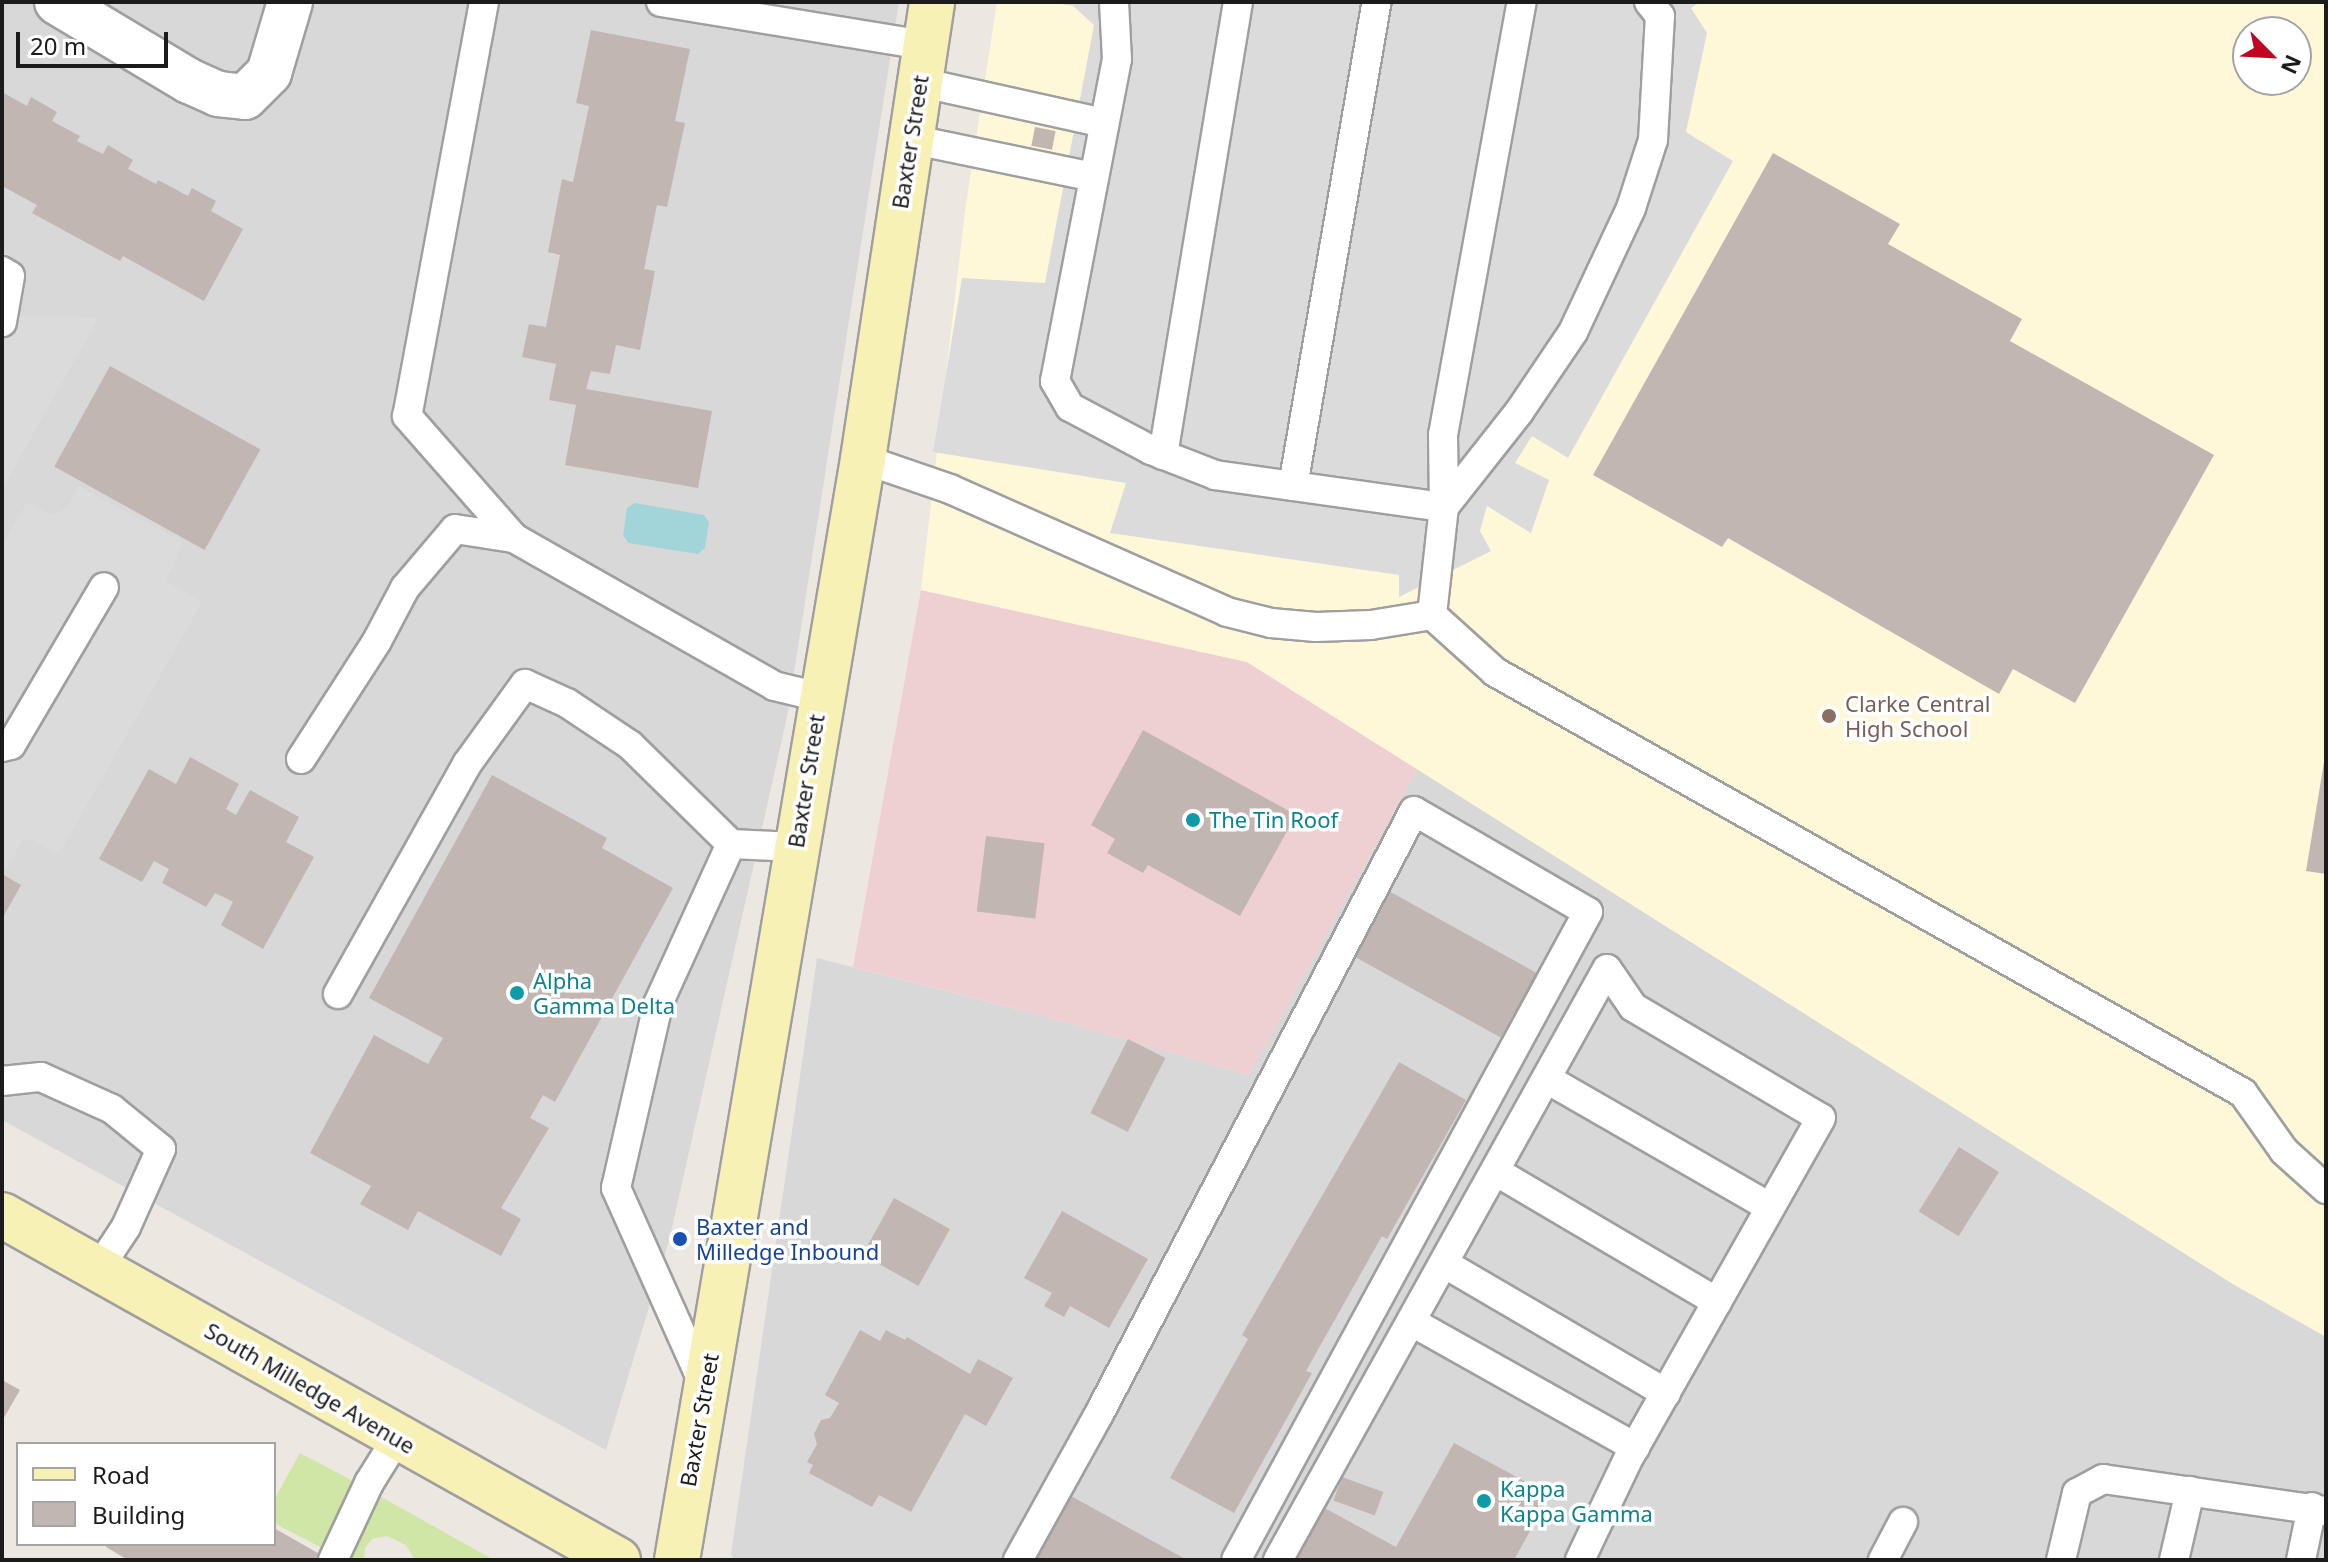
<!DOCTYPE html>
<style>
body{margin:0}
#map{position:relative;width:2328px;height:1562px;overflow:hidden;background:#ede7e1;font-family:"Noto Sans",sans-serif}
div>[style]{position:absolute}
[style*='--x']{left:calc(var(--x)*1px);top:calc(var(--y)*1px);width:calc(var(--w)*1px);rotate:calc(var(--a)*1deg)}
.residential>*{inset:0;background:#d9d8d8}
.commercial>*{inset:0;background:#eed0d3}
.education>*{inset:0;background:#fef8d9}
.grass>*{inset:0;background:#cfe6a7}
.parking>*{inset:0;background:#dbdbdb}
.water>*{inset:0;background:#a2d5da}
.building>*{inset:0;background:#c1b6b1;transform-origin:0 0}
.roads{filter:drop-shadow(2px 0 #9f9f9f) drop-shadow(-2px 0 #9f9f9f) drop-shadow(0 2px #9f9f9f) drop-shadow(0 -2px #9f9f9f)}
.service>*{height:28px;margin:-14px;padding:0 14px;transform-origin:14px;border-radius:14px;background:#fff}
.minor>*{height:44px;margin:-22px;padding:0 22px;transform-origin:22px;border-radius:22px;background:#fff}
.secondary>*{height:44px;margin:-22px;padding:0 22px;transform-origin:22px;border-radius:22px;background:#f7f1b5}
.dots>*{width:22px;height:22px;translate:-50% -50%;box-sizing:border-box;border:4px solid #fff;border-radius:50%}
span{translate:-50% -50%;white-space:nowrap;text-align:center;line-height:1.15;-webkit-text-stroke:7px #fff;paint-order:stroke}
.street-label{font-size:22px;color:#1b1b1b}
.education-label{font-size:22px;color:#785e54}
.left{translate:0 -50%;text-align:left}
.culture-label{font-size:22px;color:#0d838f}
.transit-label{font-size:22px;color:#164399}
.frame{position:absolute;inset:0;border:4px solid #1b1b1b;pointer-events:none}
.legend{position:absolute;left:16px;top:1442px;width:260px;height:104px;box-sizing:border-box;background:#fff;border:2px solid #a4a4a4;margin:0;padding:10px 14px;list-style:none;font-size:24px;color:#1b1b1b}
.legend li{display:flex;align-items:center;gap:16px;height:40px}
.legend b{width:40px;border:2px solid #a4a4a4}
.north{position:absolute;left:2232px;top:16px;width:80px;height:80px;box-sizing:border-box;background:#fff;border:2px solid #a4a4a4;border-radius:50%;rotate:114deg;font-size:22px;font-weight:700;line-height:32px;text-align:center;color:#1b1b1b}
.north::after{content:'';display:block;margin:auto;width:28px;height:36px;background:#c10621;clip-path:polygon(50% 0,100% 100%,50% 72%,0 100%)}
.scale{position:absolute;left:16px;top:32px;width:152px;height:36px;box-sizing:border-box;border:4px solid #1b1b1b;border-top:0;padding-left:10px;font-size:24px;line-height:28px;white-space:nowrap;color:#1b1b1b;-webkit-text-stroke:6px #fff;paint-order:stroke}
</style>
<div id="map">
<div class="residential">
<div style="clip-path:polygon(2px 2px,899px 2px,787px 717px,669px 1241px,606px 1450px,2px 1120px)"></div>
<div style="clip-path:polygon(1417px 769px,2233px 1284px,2326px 1337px,2326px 1560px,734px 1560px,731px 1554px,817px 958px,1040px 1015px,1249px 1075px)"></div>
</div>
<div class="commercial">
<div style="clip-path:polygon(921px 590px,1247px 662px,1417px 769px,1249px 1075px,1040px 1015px,853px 967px)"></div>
</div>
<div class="education">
<div style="clip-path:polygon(evenodd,997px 2px,2326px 2px,2326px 1337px,2233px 1284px,1247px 662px,921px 590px,965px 211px,997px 2px,2248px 32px,2296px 32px,2296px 80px,2248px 80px,2248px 32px)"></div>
</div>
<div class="grass">
<div style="clip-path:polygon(300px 1453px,355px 1482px,322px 1548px,274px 1523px,274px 1500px)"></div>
<div style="clip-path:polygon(374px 1493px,494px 1560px,415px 1560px,406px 1545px,387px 1536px,372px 1539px,365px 1548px,364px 1560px,340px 1560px)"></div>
</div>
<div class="parking">
<div style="clip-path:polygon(1052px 2px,1700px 2px,1691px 8px,1707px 33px,1686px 132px,1733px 161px,1568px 458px,1532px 436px,1515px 463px,1549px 480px,1531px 533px,1487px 506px,1480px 531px,1491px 551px,1399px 597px,1399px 575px,1110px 533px,1126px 483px,933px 452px,962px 278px,1045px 283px,1094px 25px,1073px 6px)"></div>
<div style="clip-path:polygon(2px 316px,99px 317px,2px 489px)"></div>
<div style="clip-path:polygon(78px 486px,183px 542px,166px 581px,202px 602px,59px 854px,32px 840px,23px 840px,7px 867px,2px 865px,2px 546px,27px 502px,54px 516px,68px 506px)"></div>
</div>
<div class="water">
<div style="clip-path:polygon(635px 503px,704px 515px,709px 522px,705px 548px,698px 554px,628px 543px,623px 535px,627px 508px)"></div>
</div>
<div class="building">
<div style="clip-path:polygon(591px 30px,690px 49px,675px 121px,685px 123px,667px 207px,657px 205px,644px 269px,655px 271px,640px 350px,616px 345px,610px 374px,591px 371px,586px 389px,712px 411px,698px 488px,565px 465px,576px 405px,549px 400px,556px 364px,522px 357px,529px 324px,546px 327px,560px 255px,548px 252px,562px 179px,573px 182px,589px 106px,576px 103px)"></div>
<div style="clip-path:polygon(2px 92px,27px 106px,31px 97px,57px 112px,52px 121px,80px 136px,77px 141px,103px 154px,108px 145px,133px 160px,128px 169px,156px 184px,158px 180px,188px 196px,192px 188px,216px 201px,211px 211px,243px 229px,204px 301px,123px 256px,120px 261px,32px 213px,37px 205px,2px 186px)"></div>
<div style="left:1035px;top:127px;width:21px;height:19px;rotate:11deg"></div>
<div style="clip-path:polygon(1773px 153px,1900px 224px,1888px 244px,2022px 319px,2010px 341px,2214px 455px,2075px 703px,2013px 669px,1999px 694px,1728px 538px,1722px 547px,1593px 475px)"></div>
<div style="left:110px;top:366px;width:172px;height:115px;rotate:29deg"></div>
<div style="clip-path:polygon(1143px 730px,1296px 815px,1240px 916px,1148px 865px,1143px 873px,1107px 853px,1115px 839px,1091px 825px)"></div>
<div style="clip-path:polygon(190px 757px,239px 784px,226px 809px,236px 815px,250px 790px,299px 817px,286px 842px,314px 857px,263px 949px,221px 925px,233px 902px,215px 893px,206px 907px,162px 883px,169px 869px,154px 861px,142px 882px,99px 859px,149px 769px,176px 784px)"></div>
<div style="clip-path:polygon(2324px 762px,2326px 762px,2326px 874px,2306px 871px)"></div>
<div style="clip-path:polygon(492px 775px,607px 838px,602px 848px,673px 888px,555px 1102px,543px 1095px,530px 1118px,549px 1128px,501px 1208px,521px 1219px,501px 1256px,418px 1211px,408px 1230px,360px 1204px,371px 1186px,310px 1153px,374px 1035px,428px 1064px,443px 1038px,369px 998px)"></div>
<div style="left:986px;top:836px;width:59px;height:76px;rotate:7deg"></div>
<div style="clip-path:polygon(2px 874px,21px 885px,2px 919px)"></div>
<div style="left:1387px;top:890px;width:171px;height:74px;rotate:29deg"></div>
<div style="left:1128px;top:1039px;width:42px;height:83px;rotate:27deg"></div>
<div style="clip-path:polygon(1399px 1062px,1466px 1100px,1387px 1239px,1382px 1236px,1306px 1371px,1312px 1373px,1234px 1513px,1170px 1478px,1248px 1339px,1242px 1335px)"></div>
<div style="left:1959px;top:1147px;width:47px;height:76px;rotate:32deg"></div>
<div style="left:894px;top:1198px;width:64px;height:65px;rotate:29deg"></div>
<div style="clip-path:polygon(1062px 1211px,1148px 1259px,1109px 1328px,1070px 1306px,1064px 1317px,1044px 1306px,1052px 1293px,1024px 1278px)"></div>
<div style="clip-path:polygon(860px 1330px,880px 1341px,886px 1330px,905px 1340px,907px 1337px,970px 1374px,978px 1359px,1013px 1378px,986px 1426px,965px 1414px,911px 1512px,879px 1495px,872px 1507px,809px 1473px,813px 1465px,807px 1462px,817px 1444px,814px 1434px,821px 1420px,830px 1418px,839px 1403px,825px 1395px)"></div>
<div style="clip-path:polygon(2px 1380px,20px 1390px,2px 1421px)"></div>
<div style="clip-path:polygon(1454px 1443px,1550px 1495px,1514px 1560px,1292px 1560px,1321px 1506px,1396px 1547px)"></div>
<div style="left:1342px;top:1477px;width:44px;height:25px;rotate:20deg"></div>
<div style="clip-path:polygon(1062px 1491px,1187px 1560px,1030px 1560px)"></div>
<div style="clip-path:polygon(274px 1528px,323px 1556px,321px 1560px,128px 1560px,106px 1547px,107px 1544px,274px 1544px)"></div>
</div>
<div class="roads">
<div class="service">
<div style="--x:484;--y:2;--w:421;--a:100.5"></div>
<div style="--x:407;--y:416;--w:162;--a:48.7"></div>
<div style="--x:661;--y:2;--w:267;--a:9.3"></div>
<div style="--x:1114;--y:2;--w:57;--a:87"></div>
<div style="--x:1117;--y:59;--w:328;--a:100.9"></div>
<div style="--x:1055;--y:381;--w:30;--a:60"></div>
<div style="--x:1070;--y:407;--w:92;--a:28"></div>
<div style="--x:1151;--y:450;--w:69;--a:21.3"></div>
<div style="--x:1215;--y:475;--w:231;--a:8"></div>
<div style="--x:919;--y:82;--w:189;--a:12.5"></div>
<div style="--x:910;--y:139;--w:188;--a:11.7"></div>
<div style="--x:2;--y:271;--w:9;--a:32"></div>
<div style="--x:10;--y:276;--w:47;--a:99.9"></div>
<div style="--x:1163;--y:455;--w:459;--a:-80.6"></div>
<div style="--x:863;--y:459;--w:92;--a:19"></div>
<div style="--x:950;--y:489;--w:303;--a:23.9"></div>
<div style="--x:1227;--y:612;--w:45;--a:14"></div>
<div style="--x:1271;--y:623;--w:45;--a:5.1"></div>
<div style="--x:1316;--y:627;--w:55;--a:-2.1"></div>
<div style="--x:1371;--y:625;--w:62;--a:-9.3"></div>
<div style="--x:1293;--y:486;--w:491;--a:-80.2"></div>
<div style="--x:1444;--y:507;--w:121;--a:-51.7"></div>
<div style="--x:1519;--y:412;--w:97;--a:-56"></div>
<div style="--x:1573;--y:332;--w:137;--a:-64.9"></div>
<div style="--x:1631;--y:208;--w:71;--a:-72.1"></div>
<div style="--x:1653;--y:140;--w:124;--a:-86.8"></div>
<div style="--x:1660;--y:16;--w:18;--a:-128"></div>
<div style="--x:1432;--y:615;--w:85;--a:42.1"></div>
<div style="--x:1495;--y:672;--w:858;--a:29.37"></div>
<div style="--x:2243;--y:1093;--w:71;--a:54.7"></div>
<div style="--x:2284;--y:1151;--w:57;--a:42.1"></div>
<div style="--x:1432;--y:615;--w:109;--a:-83.7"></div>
<div style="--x:1444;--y:507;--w:72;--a:-90.8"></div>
<div style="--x:1443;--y:435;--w:440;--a:-79.7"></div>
<div style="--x:2;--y:747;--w:9;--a:-13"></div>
<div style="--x:11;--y:745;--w:183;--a:-59.5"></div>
<div style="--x:301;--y:759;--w:140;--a:-57.2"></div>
<div style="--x:377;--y:641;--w:60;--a:-62.2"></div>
<div style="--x:405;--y:588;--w:77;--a:-49.7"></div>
<div style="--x:455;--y:529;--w:60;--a:8.7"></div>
<div style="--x:514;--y:538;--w:299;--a:29.6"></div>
<div style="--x:774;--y:686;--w:47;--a:13.4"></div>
<div style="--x:338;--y:994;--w:264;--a:-60.7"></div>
<div style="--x:467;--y:764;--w:99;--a:-54.1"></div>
<div style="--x:525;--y:684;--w:46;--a:24.3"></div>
<div style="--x:567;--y:703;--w:76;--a:33.7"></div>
<div style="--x:630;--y:745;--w:141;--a:44.4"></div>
<div style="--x:731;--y:844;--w:65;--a:2.6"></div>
<div style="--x:1547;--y:1079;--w:257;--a:29.9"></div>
<div style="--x:2;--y:1081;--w:39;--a:-6"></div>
<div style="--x:41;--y:1077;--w:78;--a:24.3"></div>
<div style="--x:112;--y:1109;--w:63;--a:39.2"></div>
<div style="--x:161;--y:1149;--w:85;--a:114.2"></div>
<div style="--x:126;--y:1227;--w:49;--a:123.4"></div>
<div style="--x:1495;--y:1171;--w:258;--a:30.5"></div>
<div style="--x:1445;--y:1264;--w:256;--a:30.3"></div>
<div style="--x:1412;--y:1322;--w:256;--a:29.3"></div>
<div style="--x:705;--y:1387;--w:218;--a:-114.1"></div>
<div style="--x:616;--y:1188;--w:189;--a:-77.1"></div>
<div style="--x:658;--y:1004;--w:176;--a:-65.5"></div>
<div style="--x:333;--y:1560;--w:85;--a:-64.9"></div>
<div style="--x:369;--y:1483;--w:53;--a:-58.1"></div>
<div style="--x:1018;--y:1560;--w:167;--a:-61"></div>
<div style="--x:1099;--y:1414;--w:680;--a:-62.42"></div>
<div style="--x:1414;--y:811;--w:201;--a:30.1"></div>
<div style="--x:1588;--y:912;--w:737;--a:118.51"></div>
<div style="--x:1278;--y:1560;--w:676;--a:-60.9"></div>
<div style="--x:1607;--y:969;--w:46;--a:55.6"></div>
<div style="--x:1633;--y:1007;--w:218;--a:30.6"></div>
<div style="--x:1821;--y:1118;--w:387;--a:119.5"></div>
<div style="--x:1630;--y:1455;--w:116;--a:115.5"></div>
<div style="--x:1883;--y:1560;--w:43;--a:-62.2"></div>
<div style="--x:2061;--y:1560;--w:69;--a:-76.6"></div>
<div style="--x:2077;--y:1493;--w:30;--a:-28"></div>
<div style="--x:2103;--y:1479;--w:225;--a:8.2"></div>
<div style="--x:2174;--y:1560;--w:71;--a:-76.9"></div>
<div style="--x:2301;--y:1560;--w:54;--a:-78.3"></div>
</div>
<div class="minor">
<div style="--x:57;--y:2;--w:154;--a:30.9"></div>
<div style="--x:189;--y:81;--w:32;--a:24"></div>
<div style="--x:218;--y:94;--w:27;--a:6"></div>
<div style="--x:245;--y:97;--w:34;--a:-45"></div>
<div style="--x:269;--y:73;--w:74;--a:-73.5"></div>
</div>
<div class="secondary">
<div style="--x:2;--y:1215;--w:706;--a:29.25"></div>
<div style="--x:677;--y:1560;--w:1117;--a:-80.41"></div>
<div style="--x:863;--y:459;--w:462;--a:-81.4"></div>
</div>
</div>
<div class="dots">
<div style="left:1829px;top:716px;background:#8d6e63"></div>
<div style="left:1193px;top:820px;background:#0f9aa8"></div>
<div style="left:517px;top:993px;background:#0f9aa8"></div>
<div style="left:680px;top:1239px;background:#1a4fb4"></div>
<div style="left:1484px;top:1501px;background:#0f9aa8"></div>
</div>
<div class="street-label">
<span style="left:910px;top:142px;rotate:-81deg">Baxter Street</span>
<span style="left:806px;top:781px;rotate:-81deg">Baxter Street</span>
<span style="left:310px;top:1388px;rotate:30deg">South Milledge Avenue</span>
<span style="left:699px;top:1420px;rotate:-80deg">Baxter Street</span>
</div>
<div class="education-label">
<span class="left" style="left:1845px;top:716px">Clarke Central<br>High School</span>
</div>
<div class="culture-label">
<span class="left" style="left:1209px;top:820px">The Tin Roof</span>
<span class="left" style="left:533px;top:993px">Alpha<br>Gamma Delta</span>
<span class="left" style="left:1500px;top:1501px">Kappa<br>Kappa Gamma</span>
</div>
<div class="transit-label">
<span class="left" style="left:696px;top:1239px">Baxter and<br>Milledge Inbound</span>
</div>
<div class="frame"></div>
<ul class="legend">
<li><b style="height:10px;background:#f7f1b5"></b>Road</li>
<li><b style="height:22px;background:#c1b6b1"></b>Building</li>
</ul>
<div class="north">N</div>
<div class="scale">20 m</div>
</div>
